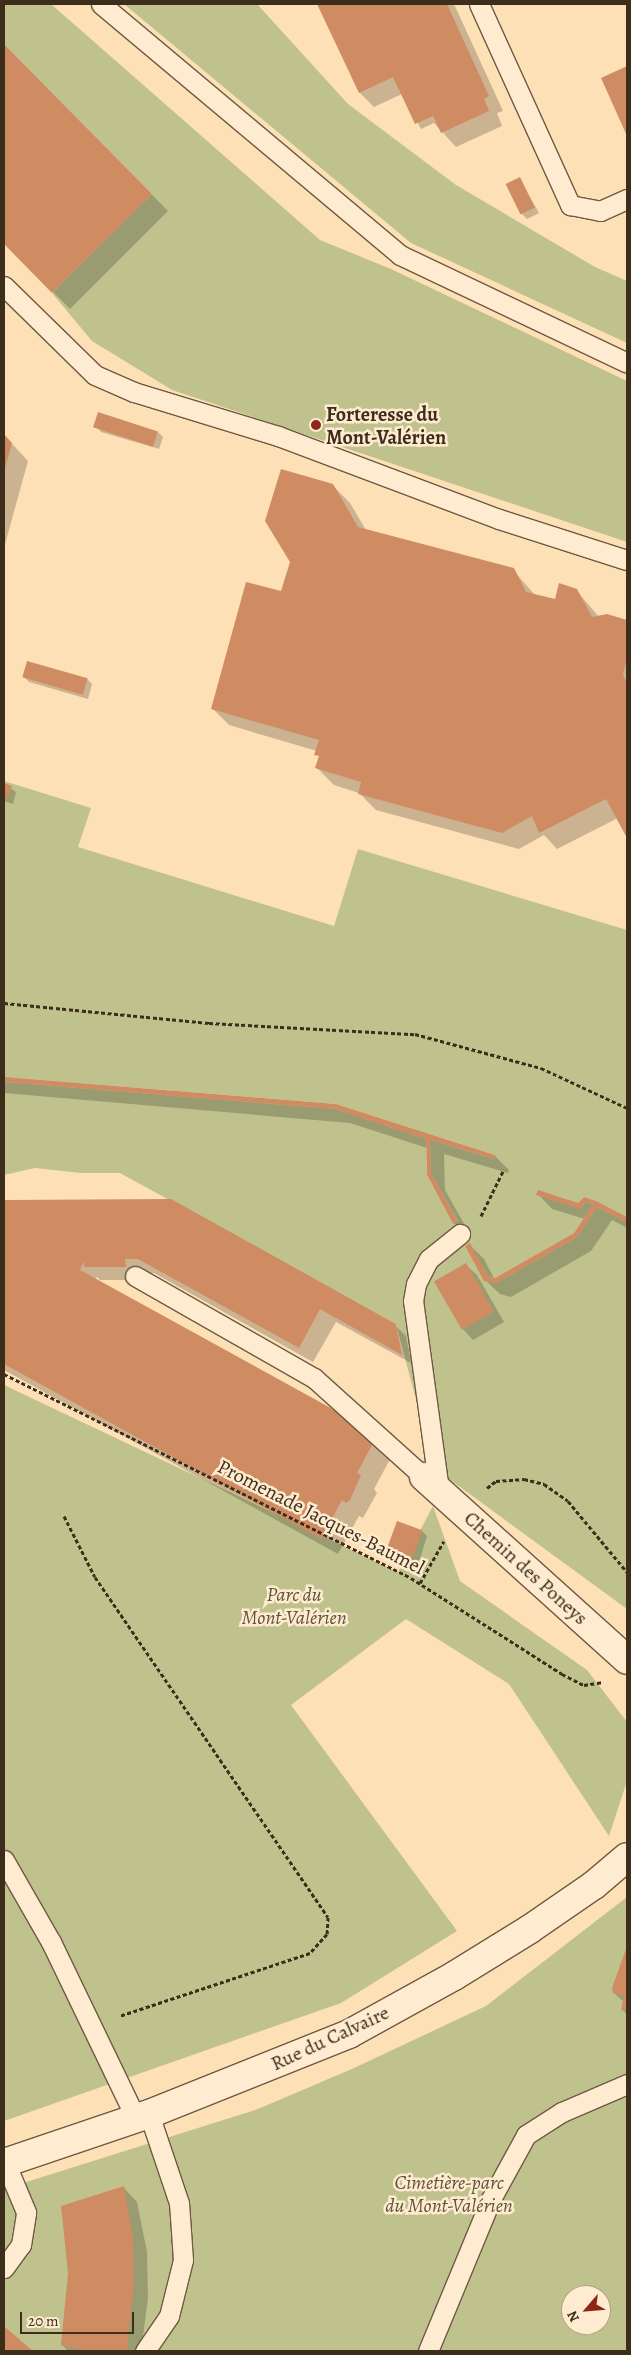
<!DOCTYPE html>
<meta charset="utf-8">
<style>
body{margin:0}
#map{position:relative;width:631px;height:2355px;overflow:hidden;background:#fee0b6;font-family:Alegreya,serif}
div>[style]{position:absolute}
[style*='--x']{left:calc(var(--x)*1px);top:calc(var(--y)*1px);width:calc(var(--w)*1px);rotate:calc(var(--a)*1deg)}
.green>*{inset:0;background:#c0c28e}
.shadow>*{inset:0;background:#0003}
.building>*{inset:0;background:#cf8c62;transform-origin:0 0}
.path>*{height:3px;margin-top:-1.5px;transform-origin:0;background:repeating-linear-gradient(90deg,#3d2d1b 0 4px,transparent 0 6.5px)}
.roads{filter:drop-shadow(1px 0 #6d5a42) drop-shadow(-1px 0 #6d5a42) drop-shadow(0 1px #6d5a42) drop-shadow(0 -1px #6d5a42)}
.service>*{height:19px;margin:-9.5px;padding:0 9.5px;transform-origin:9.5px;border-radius:9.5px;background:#feebd0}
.minor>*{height:28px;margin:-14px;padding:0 14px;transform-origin:14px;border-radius:14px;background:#feebd0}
.dots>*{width:14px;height:14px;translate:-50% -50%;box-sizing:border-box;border:2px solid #feebd0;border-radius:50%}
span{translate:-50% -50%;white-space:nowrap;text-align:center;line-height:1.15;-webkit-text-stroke:5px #feebd0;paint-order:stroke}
.poi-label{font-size:20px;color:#3d2d1b;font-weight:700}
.left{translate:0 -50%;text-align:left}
.street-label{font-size:20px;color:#3d2d1b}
.park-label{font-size:20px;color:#5e5238;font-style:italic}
.frame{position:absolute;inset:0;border:5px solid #3d2d1b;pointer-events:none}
.north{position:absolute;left:561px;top:2285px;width:50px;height:50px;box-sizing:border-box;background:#feebd0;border:1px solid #b19f88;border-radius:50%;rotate:243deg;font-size:14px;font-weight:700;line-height:20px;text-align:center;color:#3d2d1b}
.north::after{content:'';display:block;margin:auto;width:18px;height:22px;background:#8f2418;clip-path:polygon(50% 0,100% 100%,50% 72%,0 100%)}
.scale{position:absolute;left:20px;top:2312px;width:114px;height:22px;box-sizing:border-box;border:2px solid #3d2d1b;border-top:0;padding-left:6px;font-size:15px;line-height:18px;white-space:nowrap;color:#3d2d1b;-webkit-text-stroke:4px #feebd0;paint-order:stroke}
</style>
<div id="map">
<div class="green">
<div style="clip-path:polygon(4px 4px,51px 4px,320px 240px,391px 269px,627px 381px,627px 542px,172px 390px,92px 341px,52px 293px,152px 194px,4px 44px)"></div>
<div style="clip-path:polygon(124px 4px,257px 4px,348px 104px,456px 185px,595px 267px,627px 281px,627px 343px,411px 243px)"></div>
<div style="clip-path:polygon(4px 781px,91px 808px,78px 847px,334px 926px,358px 849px,627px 930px,627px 1217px,584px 1197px,578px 1203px,580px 1209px,585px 1202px,593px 1204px,574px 1233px,495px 1278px,488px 1276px,469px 1244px,465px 1246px,484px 1280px,497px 1283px,577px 1237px,597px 1207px,627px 1222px,627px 1609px,434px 1468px,396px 1324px,120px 1173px,81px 1173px,35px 1168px,4px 1175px,4px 1082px,335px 1109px,426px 1139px,427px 1175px,453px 1224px,458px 1221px,431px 1174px,430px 1140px,494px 1159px,495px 1155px,336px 1104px,4px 1077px)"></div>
<div style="clip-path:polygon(4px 1385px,398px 1572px,433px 1506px,460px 1581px,587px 1670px,627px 1722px,627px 1781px,609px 1836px,509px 1684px,406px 1619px,291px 1705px,457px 1931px,341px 2003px,4px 2121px)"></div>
<div style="clip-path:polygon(evenodd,627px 1897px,627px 2351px,4px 2351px,4px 2189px,258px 2109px,354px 2068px,486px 2006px,627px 1897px,571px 2295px,601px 2295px,601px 2325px,571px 2325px,571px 2295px)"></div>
</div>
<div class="shadow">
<div style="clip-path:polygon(319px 4px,454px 4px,503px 111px,497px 113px,502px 126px,456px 147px,434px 123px,421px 129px,402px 94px,374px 107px,360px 93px)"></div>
<div style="clip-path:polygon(4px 46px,168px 211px,70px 309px,4px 242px)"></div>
<div style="clip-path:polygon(627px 67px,627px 133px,602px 79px)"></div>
<div style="clip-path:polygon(519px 178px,539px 213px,527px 219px,522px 214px)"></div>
<div style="clip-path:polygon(96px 426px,158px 432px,163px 437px,159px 449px,101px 432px)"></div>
<div style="clip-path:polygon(4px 435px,28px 461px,4px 548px)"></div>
<div style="clip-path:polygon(333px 486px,350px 503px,366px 530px,513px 570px,535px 595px,555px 601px,576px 590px,599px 617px,607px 615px,627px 621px,627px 835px,618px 818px,557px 849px,544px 835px,519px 849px,376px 810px,359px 793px,334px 785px,317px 768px,320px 759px,317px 751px,229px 725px,212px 708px,281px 592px)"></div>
<div style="clip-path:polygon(24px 677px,87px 679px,92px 684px,88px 699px,29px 682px)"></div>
<div style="clip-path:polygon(4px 784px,16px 792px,13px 804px,4px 801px)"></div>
<div style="clip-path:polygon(4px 1077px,336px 1105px,495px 1156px,509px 1170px,508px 1173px,444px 1154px,445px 1190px,471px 1236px,468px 1238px,454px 1223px,428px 1175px,427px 1148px,350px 1123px,4px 1093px)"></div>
<div style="clip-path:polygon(538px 1194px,579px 1205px,584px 1198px,627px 1220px,627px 1228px,612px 1220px,591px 1251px,511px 1297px,500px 1294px,485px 1280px,470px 1245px,484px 1259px,495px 1280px,575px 1234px,585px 1219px,552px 1209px)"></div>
<div style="clip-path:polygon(171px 1200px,395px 1325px,406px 1336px,411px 1363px,336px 1322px,313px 1362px,154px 1273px,139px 1273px,140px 1280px,100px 1280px,97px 1277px,95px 1280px,394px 1452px,374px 1489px,377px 1493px,363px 1518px,359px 1516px,338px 1554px,4px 1370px,4px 1201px)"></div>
<div style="clip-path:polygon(466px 1265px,477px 1275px,504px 1322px,473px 1340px,463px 1329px)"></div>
<div style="clip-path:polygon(398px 1523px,422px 1531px,427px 1536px,417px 1569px,392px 1560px,387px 1555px)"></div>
<div style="clip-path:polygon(627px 1948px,627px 2015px,622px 2009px,624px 2002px,614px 1993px)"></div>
<div style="clip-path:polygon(123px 2187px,137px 2202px,147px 2252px,148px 2298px,141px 2351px,68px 2351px,62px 2345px)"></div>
<div style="clip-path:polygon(5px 2328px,31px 2351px,4px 2351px)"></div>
</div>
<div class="building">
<div style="clip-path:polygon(317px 4px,447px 4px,489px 96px,484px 99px,489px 111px,441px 133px,433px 116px,415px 124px,393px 77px,359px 93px)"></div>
<div style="clip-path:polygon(4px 44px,152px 194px,52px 293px,4px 244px)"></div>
<div style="clip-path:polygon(627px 66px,627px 136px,601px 78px)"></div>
<div style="left:520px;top:177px;width:34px;height:16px;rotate:64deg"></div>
<div style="left:98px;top:412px;width:63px;height:16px;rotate:18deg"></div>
<div style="clip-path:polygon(4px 434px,12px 443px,4px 471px)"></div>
<div style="clip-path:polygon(281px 469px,333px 484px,358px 527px,514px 568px,526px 592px,555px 599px,559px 583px,577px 589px,592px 617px,607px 614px,627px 620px,627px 658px,623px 675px,627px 683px,627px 838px,606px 799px,539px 833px,532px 816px,502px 833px,358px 794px,361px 782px,315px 768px,319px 756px,314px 755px,319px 740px,211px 709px,246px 582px,281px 591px,290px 562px,265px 521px)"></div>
<div style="left:27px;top:661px;width:63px;height:17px;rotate:16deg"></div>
<div style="clip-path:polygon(4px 783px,12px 786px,7px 799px,4px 798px)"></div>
<div style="clip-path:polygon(4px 1077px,336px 1104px,495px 1155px,494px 1159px,430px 1140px,431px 1174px,458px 1222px,453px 1224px,427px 1175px,426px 1139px,335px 1109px,4px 1082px)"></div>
<div style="clip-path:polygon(538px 1190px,578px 1203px,584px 1197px,596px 1201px,627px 1217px,627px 1222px,597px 1207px,577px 1237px,497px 1283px,484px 1281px,465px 1246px,470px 1243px,488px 1276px,495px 1278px,574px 1233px,593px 1204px,585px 1202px,580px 1209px,536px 1195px)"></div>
<div style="clip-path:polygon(171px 1199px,396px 1324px,402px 1355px,320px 1309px,299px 1348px,138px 1259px,125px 1259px,126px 1267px,84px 1267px,84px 1261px,80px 1270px,378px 1434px,357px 1473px,361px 1475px,350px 1500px,346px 1503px,342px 1500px,321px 1539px,4px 1364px,4px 1200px)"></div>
<div style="left:466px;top:1263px;width:56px;height:37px;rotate:60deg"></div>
<div style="left:397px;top:1521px;width:27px;height:36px;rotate:20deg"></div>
<div style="clip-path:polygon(627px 1946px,627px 2011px,621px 2010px,624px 1996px,613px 1993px,612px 1988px)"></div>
<div style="clip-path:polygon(124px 2186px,133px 2237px,134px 2283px,127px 2351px,85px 2351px,61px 2345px,68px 2273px,61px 2206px)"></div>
<div style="clip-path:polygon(5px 2327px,33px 2351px,4px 2351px)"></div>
</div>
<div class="path">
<div style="--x:4;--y:1003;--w:206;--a:5.6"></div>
<div style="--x:209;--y:1023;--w:206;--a:3.1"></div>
<div style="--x:415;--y:1034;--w:131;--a:15.1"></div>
<div style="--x:541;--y:1068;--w:95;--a:24.9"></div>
<div style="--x:481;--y:1216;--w:52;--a:-63.9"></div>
<div style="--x:4;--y:1374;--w:455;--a:26.6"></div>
<div style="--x:411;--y:1578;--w:179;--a:32.4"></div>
<div style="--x:562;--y:1674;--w:25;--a:27"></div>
<div style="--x:584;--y:1685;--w:18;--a:-9"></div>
<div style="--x:487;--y:1488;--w:11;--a:-38"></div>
<div style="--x:496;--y:1481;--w:28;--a:-4"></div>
<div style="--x:524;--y:1479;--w:21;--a:14"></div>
<div style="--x:544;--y:1484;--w:29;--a:35"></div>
<div style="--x:568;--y:1501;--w:92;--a:50.3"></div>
<div style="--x:64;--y:1516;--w:68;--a:63.1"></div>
<div style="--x:95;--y:1577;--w:412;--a:55.6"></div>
<div style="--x:328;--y:1917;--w:17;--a:93"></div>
<div style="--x:327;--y:1934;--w:25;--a:132"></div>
<div style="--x:310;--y:1953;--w:200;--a:161.7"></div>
<div style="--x:420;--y:1583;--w:48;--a:-60.3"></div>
</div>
<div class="roads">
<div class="service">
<div style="--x:101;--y:4;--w:390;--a:40"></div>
<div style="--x:400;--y:255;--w:251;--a:25.4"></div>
<div style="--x:479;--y:4;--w:221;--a:65.6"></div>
<div style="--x:570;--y:205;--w:31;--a:11"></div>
<div style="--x:600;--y:211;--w:30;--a:-24"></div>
<div style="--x:4;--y:286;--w:127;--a:44.4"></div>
<div style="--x:95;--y:375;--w:43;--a:23.6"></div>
<div style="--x:134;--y:392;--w:151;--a:17"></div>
<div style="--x:278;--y:436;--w:236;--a:20.6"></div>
<div style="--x:499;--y:519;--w:134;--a:17.8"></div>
<div style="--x:135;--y:1276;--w:206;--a:29.7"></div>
<div style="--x:314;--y:1378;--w:148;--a:42"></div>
<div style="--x:439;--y:1490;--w:191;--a:-97.8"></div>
<div style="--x:413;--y:1301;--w:17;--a:-80"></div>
<div style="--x:416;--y:1284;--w:28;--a:-63"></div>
<div style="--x:429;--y:1259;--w:40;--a:-39"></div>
<div style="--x:4;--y:1860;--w:95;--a:60.2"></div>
<div style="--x:51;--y:1942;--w:196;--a:64.3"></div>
<div style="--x:4;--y:2268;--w:29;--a:-54"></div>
<div style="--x:21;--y:2245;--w:33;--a:-81"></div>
<div style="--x:26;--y:2212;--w:54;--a:-112.8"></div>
<div style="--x:145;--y:2351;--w:42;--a:-55.6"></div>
<div style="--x:169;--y:2316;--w:58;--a:-76"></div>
<div style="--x:183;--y:2260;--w:57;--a:-94"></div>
<div style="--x:179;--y:2203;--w:94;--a:-108.6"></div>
<div style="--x:428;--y:2351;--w:165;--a:-67.5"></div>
<div style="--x:491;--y:2199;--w:73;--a:-61.3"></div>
<div style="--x:526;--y:2135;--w:43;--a:-32.6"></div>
<div style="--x:562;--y:2112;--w:71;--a:-23.3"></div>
</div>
<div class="minor">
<div style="--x:424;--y:1477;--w:273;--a:42"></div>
<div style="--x:4;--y:2163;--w:153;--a:-18.7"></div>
<div style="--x:149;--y:2114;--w:215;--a:-21.8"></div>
<div style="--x:349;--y:2034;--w:120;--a:-28.9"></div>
<div style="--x:454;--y:1976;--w:89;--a:-31.7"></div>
<div style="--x:530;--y:1929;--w:78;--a:-34.5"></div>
<div style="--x:594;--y:1885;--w:43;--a:-40.3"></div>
</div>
</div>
<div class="dots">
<div style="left:316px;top:425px;background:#8f2418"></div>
</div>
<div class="poi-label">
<span class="left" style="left:326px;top:426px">Forteresse du<br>Mont-Valérien</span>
</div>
<div class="street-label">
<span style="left:321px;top:1517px;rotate:27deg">Promenade Jacques-Baumel</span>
<span style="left:526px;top:1568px;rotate:42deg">Chemin des Poneys</span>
<span style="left:330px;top:2038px;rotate:-25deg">Rue du Calvaire</span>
</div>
<div class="park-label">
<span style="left:294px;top:1606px">Parc du<br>Mont-Valérien</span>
<span style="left:449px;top:2194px">Cimetière-parc<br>du Mont-Valérien</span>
</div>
<div class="frame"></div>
<div class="north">N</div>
<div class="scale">20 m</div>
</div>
